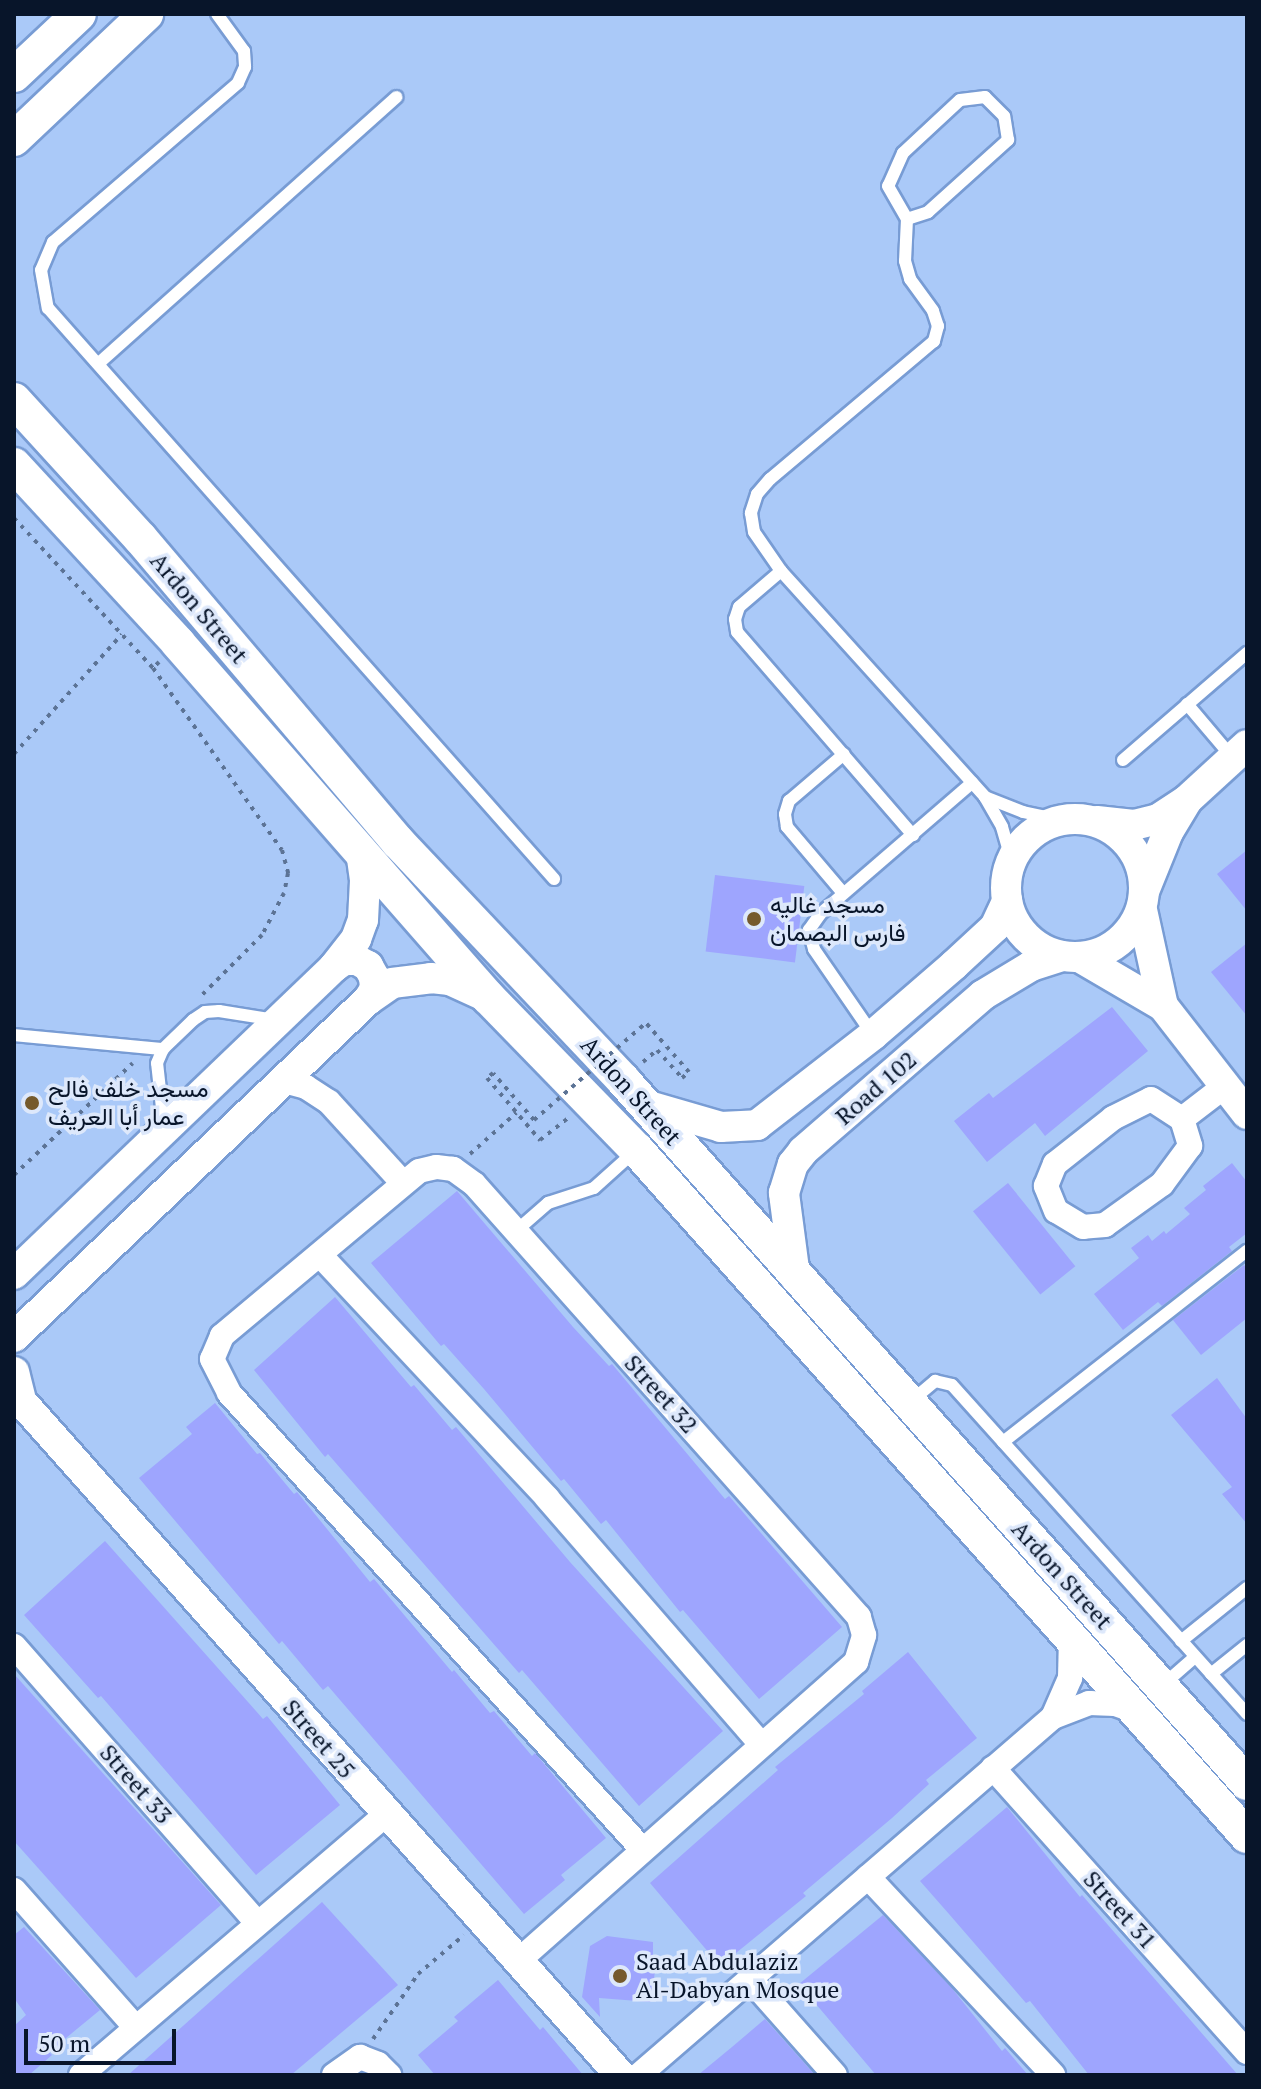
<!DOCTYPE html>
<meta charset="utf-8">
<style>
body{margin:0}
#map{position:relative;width:1261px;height:2089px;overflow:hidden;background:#aac9f8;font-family:"PT Serif",Vazirmatn,serif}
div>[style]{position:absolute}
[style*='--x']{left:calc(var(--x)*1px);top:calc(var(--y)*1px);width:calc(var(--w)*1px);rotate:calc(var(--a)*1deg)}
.building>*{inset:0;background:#9ea5fe;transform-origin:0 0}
.path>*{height:4px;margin-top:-2px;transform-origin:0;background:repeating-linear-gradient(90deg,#5c7395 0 4px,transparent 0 10px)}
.roads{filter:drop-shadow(2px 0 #789cd4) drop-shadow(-2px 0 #789cd4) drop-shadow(0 2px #789cd4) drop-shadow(0 -2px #789cd4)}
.service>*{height:12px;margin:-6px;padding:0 6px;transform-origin:6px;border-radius:6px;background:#fff}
.minor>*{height:24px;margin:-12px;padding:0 12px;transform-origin:12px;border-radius:12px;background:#fff}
.tertiary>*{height:30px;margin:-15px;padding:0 15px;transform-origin:15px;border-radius:15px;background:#fff}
.tertiary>.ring{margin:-15px;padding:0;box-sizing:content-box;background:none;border:30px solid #fff;border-radius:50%}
.secondary>*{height:34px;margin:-17px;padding:0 17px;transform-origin:17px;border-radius:17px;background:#fff}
.path-bridge>*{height:4px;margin-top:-2px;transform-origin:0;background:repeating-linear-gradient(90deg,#5c7395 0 4px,transparent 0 10px)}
.dots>*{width:22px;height:22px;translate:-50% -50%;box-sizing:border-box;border:4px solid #dde8fb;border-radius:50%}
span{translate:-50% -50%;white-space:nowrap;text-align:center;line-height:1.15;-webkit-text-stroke:7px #dde8fb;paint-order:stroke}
.street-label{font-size:24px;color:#08152a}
.poi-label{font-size:24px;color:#08152a}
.left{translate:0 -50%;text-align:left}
.frame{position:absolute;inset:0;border:16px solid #08152a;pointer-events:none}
.scale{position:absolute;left:24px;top:2029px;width:152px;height:36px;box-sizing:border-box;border:4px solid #08152a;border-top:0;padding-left:10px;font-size:24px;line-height:28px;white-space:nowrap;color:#08152a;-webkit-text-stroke:6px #dde8fb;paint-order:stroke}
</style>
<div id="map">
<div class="building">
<div style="clip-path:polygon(1247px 850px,1247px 911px,1217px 874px)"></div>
<div style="left:715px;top:875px;width:90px;height:77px;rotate:7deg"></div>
<div style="clip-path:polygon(1247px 943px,1247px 1016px,1211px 972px)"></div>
<div style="clip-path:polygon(1112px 1007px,1148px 1051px,1045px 1136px,1035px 1123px,987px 1162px,954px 1121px,989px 1093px,993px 1098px)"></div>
<div style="clip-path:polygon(1232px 1163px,1247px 1182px,1247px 1233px,1229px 1247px,1232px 1251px,1162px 1306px,1158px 1302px,1123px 1330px,1094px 1294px,1139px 1258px,1131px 1248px,1148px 1235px,1152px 1241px,1164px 1231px,1166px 1234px,1190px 1214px,1184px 1208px,1206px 1190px,1203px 1186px)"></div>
<div style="left:1008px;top:1183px;width:107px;height:45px;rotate:51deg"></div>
<div style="clip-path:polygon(457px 1191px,573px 1327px,609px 1366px,612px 1364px,725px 1499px,729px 1496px,842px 1627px,759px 1699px,683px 1610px,680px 1612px,606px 1520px,601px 1524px,564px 1479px,561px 1481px,484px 1389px,444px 1344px,441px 1346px,371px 1263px)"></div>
<div style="clip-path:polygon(1244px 1265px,1247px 1269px,1247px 1318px,1201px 1355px,1173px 1320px)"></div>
<div style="clip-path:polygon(335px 1297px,411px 1387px,414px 1385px,452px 1430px,456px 1427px,570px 1562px,723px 1731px,639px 1806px,522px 1670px,519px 1673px,328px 1454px,325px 1457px,254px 1370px)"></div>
<div style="clip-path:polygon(1217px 1378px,1247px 1419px,1247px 1524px,1222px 1494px,1232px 1487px,1171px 1415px)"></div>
<div style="clip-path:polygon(215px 1403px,257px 1454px,260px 1453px,294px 1494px,297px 1492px,370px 1582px,374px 1579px,452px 1672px,454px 1670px,490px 1713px,494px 1711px,532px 1756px,535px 1753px,606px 1838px,561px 1875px,565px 1880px,524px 1914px,328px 1686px,323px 1690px,282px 1641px,279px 1644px,139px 1478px,192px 1434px,186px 1427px)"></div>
<div style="clip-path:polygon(105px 1541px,263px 1719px,267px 1716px,340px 1805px,256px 1875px,101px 1696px,98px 1698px,24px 1615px)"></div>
<div style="clip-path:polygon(908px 1652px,977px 1738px,926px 1780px,929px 1784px,892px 1818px,803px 1893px,806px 1896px,720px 1966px,650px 1883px,778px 1770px,775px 1767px,864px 1694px,862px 1691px)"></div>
<div style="clip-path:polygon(14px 1674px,221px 1905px,136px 1978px,14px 1841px)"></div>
<div style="clip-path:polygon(1007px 1807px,1080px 1897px,1082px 1895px,1238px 2075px,1089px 2075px,1030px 2001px,1026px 2003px,949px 1914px,920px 1881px)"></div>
<div style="clip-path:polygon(322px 1902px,398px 1985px,291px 2075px,128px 2075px)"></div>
<div style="clip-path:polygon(883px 1915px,951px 1987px,1002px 2051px,1005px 2048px,1028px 2075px,876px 2075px,799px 1984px)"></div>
<div style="clip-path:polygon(24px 1927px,100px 2010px,49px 2052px,52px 2055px,29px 2075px,14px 2075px,14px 2026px,26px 2015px,14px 1998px,14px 1935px)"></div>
<div style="clip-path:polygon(607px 1936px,653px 1942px,653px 1955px,657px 1955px,651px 2002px,599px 1998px,600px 2017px,582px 1997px,590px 1946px)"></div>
<div style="clip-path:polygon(498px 1980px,540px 2030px,543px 2027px,583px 2075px,435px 2075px,418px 2055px,458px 2021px,454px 2017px)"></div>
<div style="clip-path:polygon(765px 2019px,815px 2075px,698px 2075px,732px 2047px)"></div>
</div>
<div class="path">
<div style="--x:14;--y:518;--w:205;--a:47.2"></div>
<div style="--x:159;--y:662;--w:8;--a:135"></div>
<div style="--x:153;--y:668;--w:223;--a:54.7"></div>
<div style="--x:282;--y:850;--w:24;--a:75"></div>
<div style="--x:288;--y:873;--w:20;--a:101"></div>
<div style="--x:284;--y:893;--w:47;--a:117.6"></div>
<div style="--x:262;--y:935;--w:89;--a:135"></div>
<div style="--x:14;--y:754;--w:161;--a:-48"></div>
<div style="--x:643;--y:1062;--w:18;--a:-41"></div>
<div style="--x:657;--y:1050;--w:38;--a:48"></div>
<div style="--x:682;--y:1078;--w:9;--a:-41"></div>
<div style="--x:689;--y:1072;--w:65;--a:-131.3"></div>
<div style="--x:534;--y:1120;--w:62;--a:-131.1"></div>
<div style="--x:493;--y:1073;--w:8;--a:140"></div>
<div style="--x:487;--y:1078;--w:82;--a:49.5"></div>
<div style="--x:540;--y:1140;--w:37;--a:-38"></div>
<div style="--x:470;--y:1154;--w:62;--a:-41.7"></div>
<div style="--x:14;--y:1175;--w:163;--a:-43.3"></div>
<div style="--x:373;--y:2039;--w:79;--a:-55.3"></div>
<div style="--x:418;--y:1974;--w:60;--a:-40.3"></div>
</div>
<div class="roads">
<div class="service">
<div style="--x:217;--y:14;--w:46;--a:53.9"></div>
<div style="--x:244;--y:51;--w:16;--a:86"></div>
<div style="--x:245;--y:67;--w:17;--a:114"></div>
<div style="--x:238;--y:83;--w:244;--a:139.3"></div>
<div style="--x:53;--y:242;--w:30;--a:113"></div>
<div style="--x:41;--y:270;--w:39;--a:80"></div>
<div style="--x:48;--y:308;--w:763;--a:48.45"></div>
<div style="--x:907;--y:219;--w:22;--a:-18"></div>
<div style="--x:928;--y:212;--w:108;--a:-42"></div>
<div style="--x:1008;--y:140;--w:24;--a:-99"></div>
<div style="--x:1004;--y:116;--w:27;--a:-135"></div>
<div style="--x:985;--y:97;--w:25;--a:173"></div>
<div style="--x:960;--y:100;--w:78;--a:137.1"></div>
<div style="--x:903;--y:153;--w:36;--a:114"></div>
<div style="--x:888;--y:186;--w:38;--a:60"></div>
<div style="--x:907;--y:219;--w:42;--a:92.7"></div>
<div style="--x:905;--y:261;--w:19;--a:74"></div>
<div style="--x:910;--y:279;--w:39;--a:54"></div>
<div style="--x:933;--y:311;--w:16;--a:72"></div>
<div style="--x:938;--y:326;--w:16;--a:105"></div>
<div style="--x:934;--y:341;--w:214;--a:139.9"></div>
<div style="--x:770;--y:479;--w:20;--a:131"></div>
<div style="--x:757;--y:494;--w:20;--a:108"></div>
<div style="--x:751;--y:513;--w:19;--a:81"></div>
<div style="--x:754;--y:532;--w:47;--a:55.3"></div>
<div style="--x:781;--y:571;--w:304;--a:47.9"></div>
<div style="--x:985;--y:797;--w:34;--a:60"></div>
<div style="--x:1002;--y:827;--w:35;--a:74"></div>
<div style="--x:99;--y:363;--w:399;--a:-41.8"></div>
<div style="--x:781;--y:571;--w:55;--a:139.4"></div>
<div style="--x:739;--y:607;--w:13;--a:108"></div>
<div style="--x:735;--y:619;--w:13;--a:81"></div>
<div style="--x:737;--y:632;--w:269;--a:49.1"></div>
<div style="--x:1187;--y:704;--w:70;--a:49.7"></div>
<div style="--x:1123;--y:760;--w:164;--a:-40.8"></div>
<div style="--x:985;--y:797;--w:41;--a:21.5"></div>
<div style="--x:1023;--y:812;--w:40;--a:12"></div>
<div style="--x:843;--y:893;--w:87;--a:-130.3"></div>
<div style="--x:787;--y:827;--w:13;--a:-99"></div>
<div style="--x:785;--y:814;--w:14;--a:-73"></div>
<div style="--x:789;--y:801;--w:72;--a:-40.5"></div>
<div style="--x:14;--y:1035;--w:150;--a:5.4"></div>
<div style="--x:873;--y:1035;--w:104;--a:-124.5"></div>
<div style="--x:814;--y:949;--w:20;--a:-105"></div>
<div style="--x:809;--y:930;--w:19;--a:-55"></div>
<div style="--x:820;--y:914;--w:201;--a:-40.8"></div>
<div style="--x:164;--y:1126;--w:63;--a:-96.3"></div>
<div style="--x:157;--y:1063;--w:15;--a:-67"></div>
<div style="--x:163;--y:1049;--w:42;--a:-44"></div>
<div style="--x:193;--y:1020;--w:14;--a:-34"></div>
<div style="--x:205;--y:1012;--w:14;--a:-4"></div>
<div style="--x:219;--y:1011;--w:58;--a:9"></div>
<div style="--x:516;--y:1231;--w:43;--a:-41.2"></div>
<div style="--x:548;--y:1203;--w:48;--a:-18.1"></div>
<div style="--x:594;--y:1188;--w:54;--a:-42"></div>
<div style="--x:910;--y:1402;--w:33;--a:-40"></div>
<div style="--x:935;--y:1381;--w:17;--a:13"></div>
<div style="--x:952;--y:1385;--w:442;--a:48.1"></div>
<div style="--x:1003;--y:1442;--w:310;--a:-38.1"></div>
<div style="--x:1181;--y:1641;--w:85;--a:-38.8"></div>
<div style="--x:1211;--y:1674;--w:46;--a:-38.9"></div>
<div style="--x:1164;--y:1684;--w:41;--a:-41.1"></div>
</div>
<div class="minor">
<div style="--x:280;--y:1080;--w:27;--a:15"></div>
<div style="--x:306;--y:1087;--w:27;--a:33"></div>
<div style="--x:329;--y:1102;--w:108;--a:47.6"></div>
<div style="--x:1151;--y:1099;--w:37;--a:33"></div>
<div style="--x:1182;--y:1119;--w:28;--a:73"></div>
<div style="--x:1190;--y:1146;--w:47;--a:126.4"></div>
<div style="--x:1162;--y:1184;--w:70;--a:144.3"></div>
<div style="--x:1105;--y:1225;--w:22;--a:175"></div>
<div style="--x:1083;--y:1227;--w:31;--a:-149"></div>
<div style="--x:1056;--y:1211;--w:27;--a:-112"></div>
<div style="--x:1046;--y:1186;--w:24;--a:-68"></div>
<div style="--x:1055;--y:1164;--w:74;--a:-38.4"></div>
<div style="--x:1113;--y:1118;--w:42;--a:-26.6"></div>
<div style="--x:1182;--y:1119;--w:54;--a:-37.5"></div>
<div style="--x:320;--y:1255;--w:333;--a:46.9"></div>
<div style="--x:547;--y:1498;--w:327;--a:49"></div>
<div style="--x:14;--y:1646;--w:368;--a:48.7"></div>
<div style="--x:1053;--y:1717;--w:43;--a:-66.4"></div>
<div style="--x:1070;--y:1678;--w:42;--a:-88.6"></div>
<div style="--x:993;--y:1768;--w:381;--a:48.2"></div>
<div style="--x:868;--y:1877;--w:271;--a:46.9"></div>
<div style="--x:14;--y:1890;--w:184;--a:48.5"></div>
<div style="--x:517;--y:1962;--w:453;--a:-41.5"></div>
<div style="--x:856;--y:1662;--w:28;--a:-73"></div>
<div style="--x:864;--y:1635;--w:19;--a:-106"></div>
<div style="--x:859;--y:1617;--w:579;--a:-131.64"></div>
<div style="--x:474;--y:1184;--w:26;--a:-144"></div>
<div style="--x:453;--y:1169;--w:17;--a:-173"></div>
<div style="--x:436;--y:1167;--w:17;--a:167"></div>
<div style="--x:419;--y:1171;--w:257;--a:140.1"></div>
<div style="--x:222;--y:1336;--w:25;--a:113"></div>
<div style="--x:212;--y:1359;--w:38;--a:63"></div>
<div style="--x:229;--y:1393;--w:615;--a:47.83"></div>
<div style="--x:750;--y:1979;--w:128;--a:48.5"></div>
<div style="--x:81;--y:2075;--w:400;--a:-40.5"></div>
<div style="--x:334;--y:2075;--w:32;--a:-35"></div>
<div style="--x:360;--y:2057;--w:19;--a:21"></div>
<div style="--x:378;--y:2064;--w:16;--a:45"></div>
<div style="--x:639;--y:2075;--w:547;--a:-40.85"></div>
<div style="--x:1053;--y:1717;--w:39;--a:-21"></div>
<div style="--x:1089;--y:1703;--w:26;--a:2"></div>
<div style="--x:1115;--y:1704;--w:21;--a:19"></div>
</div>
<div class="tertiary">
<div class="ring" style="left:1006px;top:819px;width:108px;height:108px"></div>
<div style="--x:1097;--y:821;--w:37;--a:6"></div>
<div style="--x:1134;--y:825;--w:25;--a:-14"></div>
<div style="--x:1158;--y:819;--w:35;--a:-33"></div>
<div style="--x:1187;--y:800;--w:81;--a:-42.5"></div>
<div style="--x:1145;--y:889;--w:61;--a:-68"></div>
<div style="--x:1168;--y:832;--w:35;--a:-59"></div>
<div style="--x:1142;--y:910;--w:98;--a:77.7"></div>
<div style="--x:1081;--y:958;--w:95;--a:30.3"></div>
<div style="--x:1163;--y:1006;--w:137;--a:52.1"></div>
<div style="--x:334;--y:967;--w:12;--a:-35"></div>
<div style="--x:344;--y:960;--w:13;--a:0"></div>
<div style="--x:357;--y:960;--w:13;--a:29"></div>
<div style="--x:368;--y:966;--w:13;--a:61"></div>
<div style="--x:374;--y:977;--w:12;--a:85"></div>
<div style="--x:375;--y:989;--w:13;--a:122"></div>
<div style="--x:645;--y:1105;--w:79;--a:16.1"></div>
<div style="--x:721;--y:1127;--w:36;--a:-3"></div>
<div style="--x:757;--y:1125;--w:147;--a:-37.8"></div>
<div style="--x:873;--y:1035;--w:107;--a:-40.8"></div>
<div style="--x:954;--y:965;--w:56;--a:-42.8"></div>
<div style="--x:995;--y:927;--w:29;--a:-65"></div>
<div style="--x:14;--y:1274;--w:443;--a:-43.8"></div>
<div style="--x:334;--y:967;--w:36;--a:-52"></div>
<div style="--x:356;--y:939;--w:20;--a:-70"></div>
<div style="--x:363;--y:920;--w:40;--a:-87.1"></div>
<div style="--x:365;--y:880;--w:27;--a:-98"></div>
<div style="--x:795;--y:1277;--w:85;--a:-97.5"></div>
<div style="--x:784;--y:1193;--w:30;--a:-73"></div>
<div style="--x:793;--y:1164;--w:16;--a:-52"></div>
<div style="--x:803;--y:1151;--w:238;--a:-40.9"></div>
<div style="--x:983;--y:995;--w:56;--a:-31.1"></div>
<div style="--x:1031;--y:966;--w:32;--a:-18"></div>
<div style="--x:14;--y:1337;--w:489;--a:-43.6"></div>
<div style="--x:368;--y:1000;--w:29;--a:-35"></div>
<div style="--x:392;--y:983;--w:39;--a:-7"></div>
<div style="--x:431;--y:978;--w:19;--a:6"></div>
<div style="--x:450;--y:980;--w:41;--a:24.7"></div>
<div style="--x:14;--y:1372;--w:30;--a:76"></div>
<div style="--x:21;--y:1401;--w:902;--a:48.37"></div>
</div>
<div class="secondary">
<div style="--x:14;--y:75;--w:89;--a:-43.2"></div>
<div style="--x:14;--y:139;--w:182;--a:-43.4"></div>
<div style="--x:14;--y:400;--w:188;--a:47.6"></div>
<div style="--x:141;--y:539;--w:397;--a:49.7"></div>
<div style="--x:398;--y:842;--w:328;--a:46.6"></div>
<div style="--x:623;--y:1080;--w:940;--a:48.41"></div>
<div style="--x:14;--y:465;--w:242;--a:47.3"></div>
<div style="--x:178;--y:643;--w:471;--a:48.8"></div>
<div style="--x:488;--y:997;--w:214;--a:45.8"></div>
<div style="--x:637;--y:1150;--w:918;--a:48.36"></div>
</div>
</div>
<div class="path-bridge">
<div style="--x:534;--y:1120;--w:148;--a:-40.9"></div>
</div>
<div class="dots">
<div style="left:754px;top:919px;background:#755a2c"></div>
<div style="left:32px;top:1103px;background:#755a2c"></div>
<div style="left:620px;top:1976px;background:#755a2c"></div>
</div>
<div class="street-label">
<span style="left:199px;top:608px;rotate:50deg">Ardon Street</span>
<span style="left:876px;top:1088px;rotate:-41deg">Road 102</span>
<span style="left:631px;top:1091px;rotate:48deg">Ardon Street</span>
<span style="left:661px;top:1394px;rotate:48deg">Street 32</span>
<span style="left:1062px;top:1575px;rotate:48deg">Ardon Street</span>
<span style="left:319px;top:1739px;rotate:49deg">Street 25</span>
<span style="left:136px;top:1784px;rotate:49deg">Street 33</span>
<span style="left:1120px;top:1910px;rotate:48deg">Street 31</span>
</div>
<div class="poi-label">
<span class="left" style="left:770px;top:919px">مسجد غاليه<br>فارس البصمان</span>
<span class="left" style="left:48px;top:1103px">مسجد خلف فالح<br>عمار أبا العريف</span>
<span class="left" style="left:636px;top:1976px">Saad Abdulaziz<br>Al-Dabyan Mosque</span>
</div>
<div class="frame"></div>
<div class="scale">50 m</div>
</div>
